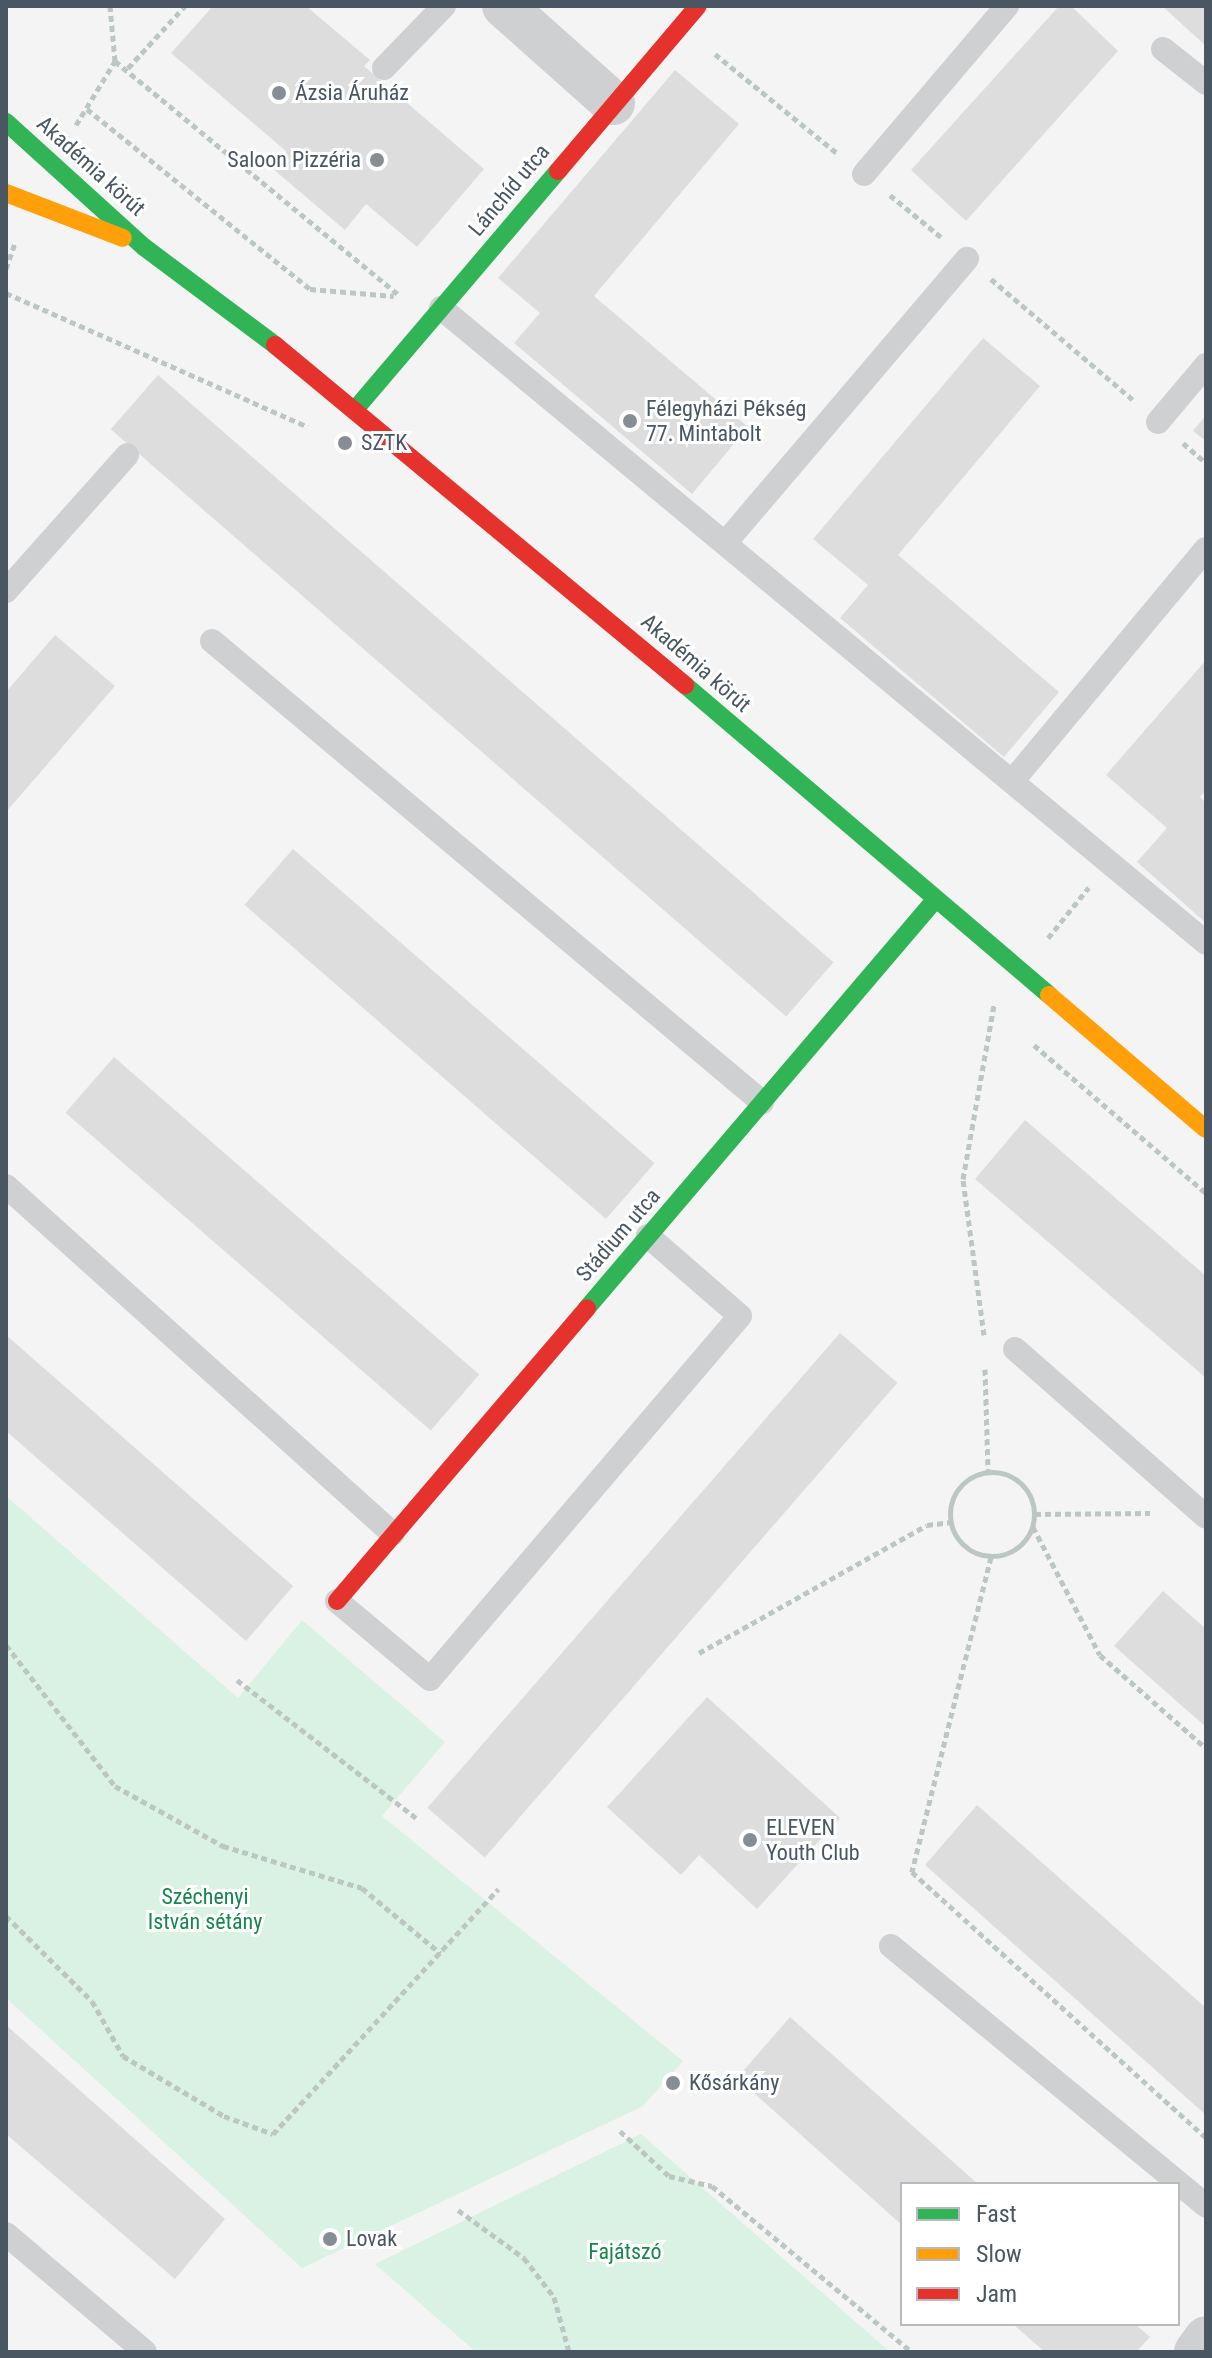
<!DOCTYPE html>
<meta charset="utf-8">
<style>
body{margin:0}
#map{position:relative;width:1212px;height:2358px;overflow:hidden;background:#f4f4f4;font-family:"Roboto Condensed",sans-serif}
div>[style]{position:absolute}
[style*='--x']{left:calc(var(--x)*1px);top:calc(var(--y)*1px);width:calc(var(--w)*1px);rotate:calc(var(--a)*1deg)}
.green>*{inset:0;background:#d9f2e3}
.building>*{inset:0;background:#ddddde;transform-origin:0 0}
.path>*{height:5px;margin-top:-2.5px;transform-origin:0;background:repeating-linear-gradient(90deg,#bcc7c4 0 6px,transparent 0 10px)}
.path>.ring{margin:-2.5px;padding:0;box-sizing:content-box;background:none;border:5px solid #bcc7c4;border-radius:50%}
.lane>*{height:24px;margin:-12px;padding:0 12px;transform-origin:12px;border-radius:12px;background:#ced0d2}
.street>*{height:44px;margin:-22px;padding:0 22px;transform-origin:22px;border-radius:22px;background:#ced0d2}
.fast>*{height:18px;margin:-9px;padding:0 9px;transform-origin:9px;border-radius:9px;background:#30b455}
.slow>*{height:18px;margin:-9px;padding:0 9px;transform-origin:9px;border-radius:9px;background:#ff9f0a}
.jam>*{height:18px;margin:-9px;padding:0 9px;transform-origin:9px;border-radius:9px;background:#e5322d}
.dots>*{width:22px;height:22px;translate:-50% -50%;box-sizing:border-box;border:4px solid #fff;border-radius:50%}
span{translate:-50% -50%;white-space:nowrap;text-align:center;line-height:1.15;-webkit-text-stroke:6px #fff;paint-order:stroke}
.poi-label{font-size:22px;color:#4a5661}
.left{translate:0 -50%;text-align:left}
.right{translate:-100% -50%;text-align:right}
.street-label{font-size:22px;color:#4a5661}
.park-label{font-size:22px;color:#17864f}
.frame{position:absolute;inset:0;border:8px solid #4a5661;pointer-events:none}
.legend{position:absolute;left:900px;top:2182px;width:280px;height:144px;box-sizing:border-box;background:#fff;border:2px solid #b7bbc0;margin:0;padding:10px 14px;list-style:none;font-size:24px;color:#4a5661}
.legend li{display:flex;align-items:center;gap:16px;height:40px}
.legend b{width:40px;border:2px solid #b7bbc0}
</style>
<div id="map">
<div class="green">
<div style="clip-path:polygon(6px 1496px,238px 1698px,302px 1620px,445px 1742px,382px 1816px,683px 2061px,643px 2106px,302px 2268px,6px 1998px)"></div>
<div style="clip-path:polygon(641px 2134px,890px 2352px,476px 2352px,375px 2264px)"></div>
</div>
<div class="building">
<div style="clip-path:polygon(213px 6px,306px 6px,370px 60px,364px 66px,484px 169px,417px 247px,366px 204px,345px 230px,273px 169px,287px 152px,171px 53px)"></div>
<div style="clip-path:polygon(1059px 6px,1071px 6px,1118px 51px,966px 221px,911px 170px)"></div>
<div style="clip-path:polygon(1162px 6px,1206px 6px,1206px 46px)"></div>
<div style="clip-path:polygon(675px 70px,739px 124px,594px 296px,748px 427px,692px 494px,514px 343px,540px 313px,498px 278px)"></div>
<div style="clip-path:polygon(983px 338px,1040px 386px,898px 555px,1059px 692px,1004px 757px,840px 618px,868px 585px,813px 539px)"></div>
<div style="left:158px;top:375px;width:895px;height:72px;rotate:41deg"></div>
<div style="clip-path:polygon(1206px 415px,1206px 441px,1193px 431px)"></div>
<div style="clip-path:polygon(55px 635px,115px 686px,6px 812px,6px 692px)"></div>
<div style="clip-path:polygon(1206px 660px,1206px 790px,1200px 797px,1206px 803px,1206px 923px,1137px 862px,1167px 828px,1106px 775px)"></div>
<div style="left:293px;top:849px;width:479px;height:74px;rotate:41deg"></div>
<div style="left:114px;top:1057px;width:484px;height:74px;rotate:41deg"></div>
<div style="clip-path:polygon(1025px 1120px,1206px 1276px,1206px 1378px,975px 1179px)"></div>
<div style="left:840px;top:1333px;width:76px;height:629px;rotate:41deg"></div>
<div style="clip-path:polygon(6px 1335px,293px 1586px,246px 1641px,6px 1431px)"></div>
<div style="clip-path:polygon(1163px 1591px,1206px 1629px,1206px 1727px,1114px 1646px)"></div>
<div style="clip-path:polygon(707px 1697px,840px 1818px,757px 1909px,699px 1855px,681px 1875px,607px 1807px)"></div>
<div style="clip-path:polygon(977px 1805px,1206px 2008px,1206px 2115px,925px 1865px)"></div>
<div style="clip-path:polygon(790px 2017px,978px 2184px,902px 2184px,902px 2225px,737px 2078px)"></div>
<div style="clip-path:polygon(6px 2025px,225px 2219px,175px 2279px,6px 2134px)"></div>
<div style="clip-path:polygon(1013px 2324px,1135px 2324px,1150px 2337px,1136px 2352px,1045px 2352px)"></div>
</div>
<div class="path">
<div style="--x:715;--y:54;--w:159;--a:39.1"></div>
<div style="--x:115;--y:61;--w:367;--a:39.5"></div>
<div style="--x:128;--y:68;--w:84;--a:-47.4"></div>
<div style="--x:87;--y:109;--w:287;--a:38.9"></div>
<div style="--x:310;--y:289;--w:84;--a:4.8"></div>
<div style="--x:76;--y:125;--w:75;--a:-58.6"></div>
<div style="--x:115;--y:61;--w:55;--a:-95.2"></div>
<div style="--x:890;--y:195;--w:66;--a:39.5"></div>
<div style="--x:6;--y:269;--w:28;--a:-71"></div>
<div style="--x:991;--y:279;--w:187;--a:40.4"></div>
<div style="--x:6;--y:293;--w:330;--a:23.9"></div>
<div style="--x:1183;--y:443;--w:30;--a:41"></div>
<div style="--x:1048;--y:938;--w:65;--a:-51.2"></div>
<div style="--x:1034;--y:1045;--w:227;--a:40.7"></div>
<div style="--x:984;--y:1335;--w:157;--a:-97.7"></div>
<div style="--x:963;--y:1179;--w:177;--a:-79.9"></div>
<div style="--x:985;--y:1369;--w:102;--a:88.3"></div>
<div class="ring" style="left:950px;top:1472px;width:79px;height:79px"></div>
<div style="--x:1035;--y:1514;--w:115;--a:-0.5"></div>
<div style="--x:1033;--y:1527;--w:144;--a:62.4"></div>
<div style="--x:1100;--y:1655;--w:141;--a:41.3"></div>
<div style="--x:991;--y:1557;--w:325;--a:104.1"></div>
<div style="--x:912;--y:1872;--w:396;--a:42.1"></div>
<div style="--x:6;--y:1645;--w:178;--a:52.3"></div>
<div style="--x:115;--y:1786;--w:124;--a:29.1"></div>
<div style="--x:223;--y:1846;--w:145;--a:16.8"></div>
<div style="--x:362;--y:1888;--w:102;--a:39.8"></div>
<div style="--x:699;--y:1653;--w:261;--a:-29.3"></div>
<div style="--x:927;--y:1525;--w:23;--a:-7"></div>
<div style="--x:237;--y:1680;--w:226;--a:37.6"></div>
<div style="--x:6;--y:1916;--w:121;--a:44.7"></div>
<div style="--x:92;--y:2001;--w:63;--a:60.6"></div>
<div style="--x:123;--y:2056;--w:117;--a:30.7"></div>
<div style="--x:224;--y:2116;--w:52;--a:20.2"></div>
<div style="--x:273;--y:2134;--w:333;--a:-47.4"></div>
<div style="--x:620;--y:2131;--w:67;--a:42.6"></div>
<div style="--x:669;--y:2176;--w:44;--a:13.1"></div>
<div style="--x:712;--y:2186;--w:260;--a:39.7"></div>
<div style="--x:458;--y:2210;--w:82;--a:36"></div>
<div style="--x:524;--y:2258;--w:49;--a:52.4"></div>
<div style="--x:554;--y:2297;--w:57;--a:74.7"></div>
</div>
<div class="lane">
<div style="--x:1163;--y:49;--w:55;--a:38.3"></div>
<div style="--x:384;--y:68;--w:86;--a:-45.9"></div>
<div style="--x:864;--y:174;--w:221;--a:-49.6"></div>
<div style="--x:441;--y:308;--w:994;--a:39.69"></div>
<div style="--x:1158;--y:422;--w:75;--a:-49.9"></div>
<div style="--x:726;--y:542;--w:372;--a:-49.6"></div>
<div style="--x:6;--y:591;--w:182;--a:-48.3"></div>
<div style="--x:212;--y:641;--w:718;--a:39.97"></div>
<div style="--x:1015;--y:778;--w:298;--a:-50.2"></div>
<div style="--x:6;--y:1186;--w:520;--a:41.96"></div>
<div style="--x:1015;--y:1349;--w:254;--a:41.3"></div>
<div style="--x:337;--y:1601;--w:121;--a:40"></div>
<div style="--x:430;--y:1679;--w:477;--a:-49.5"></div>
<div style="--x:740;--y:1316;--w:122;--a:-139"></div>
<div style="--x:891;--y:1946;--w:408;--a:39.5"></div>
<div style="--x:6;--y:2234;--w:182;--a:40.3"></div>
</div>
<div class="street">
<div style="--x:504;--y:6;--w:146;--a:41.7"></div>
<div style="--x:1196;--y:2352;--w:17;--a:-54"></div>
</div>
<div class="fast">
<div style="--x:6;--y:122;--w:186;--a:42.2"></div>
<div style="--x:144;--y:247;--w:164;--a:36.8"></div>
<div style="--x:358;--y:406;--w:309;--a:-49.6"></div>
<div style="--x:685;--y:685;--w:478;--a:40.4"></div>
<div style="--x:587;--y:1308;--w:536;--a:-49.54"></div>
</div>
<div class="slow">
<div style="--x:6;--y:193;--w:125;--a:21"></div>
<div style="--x:1049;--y:995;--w:206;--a:40.5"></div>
</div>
<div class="jam">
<div style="--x:558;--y:171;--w:216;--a:-49.7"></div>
<div style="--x:275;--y:345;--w:533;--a:39.67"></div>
<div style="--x:337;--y:1601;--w:385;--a:-49.5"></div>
</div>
<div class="dots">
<div style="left:279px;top:93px;background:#868d94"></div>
<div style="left:377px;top:160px;background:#868d94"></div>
<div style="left:630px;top:421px;background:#868d94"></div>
<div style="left:345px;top:443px;background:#868d94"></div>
<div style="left:750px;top:1840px;background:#868d94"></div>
<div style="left:673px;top:2083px;background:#868d94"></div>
<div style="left:330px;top:2239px;background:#868d94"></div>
</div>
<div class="poi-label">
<span class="left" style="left:295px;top:93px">Ázsia Áruház</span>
<span class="right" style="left:361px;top:160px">Saloon Pizzéria</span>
<span class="left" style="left:646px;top:421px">Félegyházi Pékség<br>77. Mintabolt</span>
<span class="left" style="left:361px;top:443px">SZTK</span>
<span class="left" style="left:766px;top:1840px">ELEVEN<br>Youth Club</span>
<span class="left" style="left:689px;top:2083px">Kősárkány</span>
<span class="left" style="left:346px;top:2239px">Lovak</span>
</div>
<div class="street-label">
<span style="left:91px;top:166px;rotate:42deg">Akadémia körút</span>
<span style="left:509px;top:190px;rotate:-50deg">Lánchíd utca</span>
<span style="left:696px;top:663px;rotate:41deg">Akadémia körút</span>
<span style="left:618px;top:1235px;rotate:-49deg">Stádium utca</span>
</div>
<div class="park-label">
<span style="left:205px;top:1909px">Széchenyi<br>István sétány</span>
<span style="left:625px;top:2252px">Fajátszó</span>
</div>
<div class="frame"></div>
<ul class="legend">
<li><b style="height:10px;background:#30b455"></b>Fast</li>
<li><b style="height:10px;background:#ff9f0a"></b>Slow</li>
<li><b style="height:10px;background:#e5322d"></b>Jam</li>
</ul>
</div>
